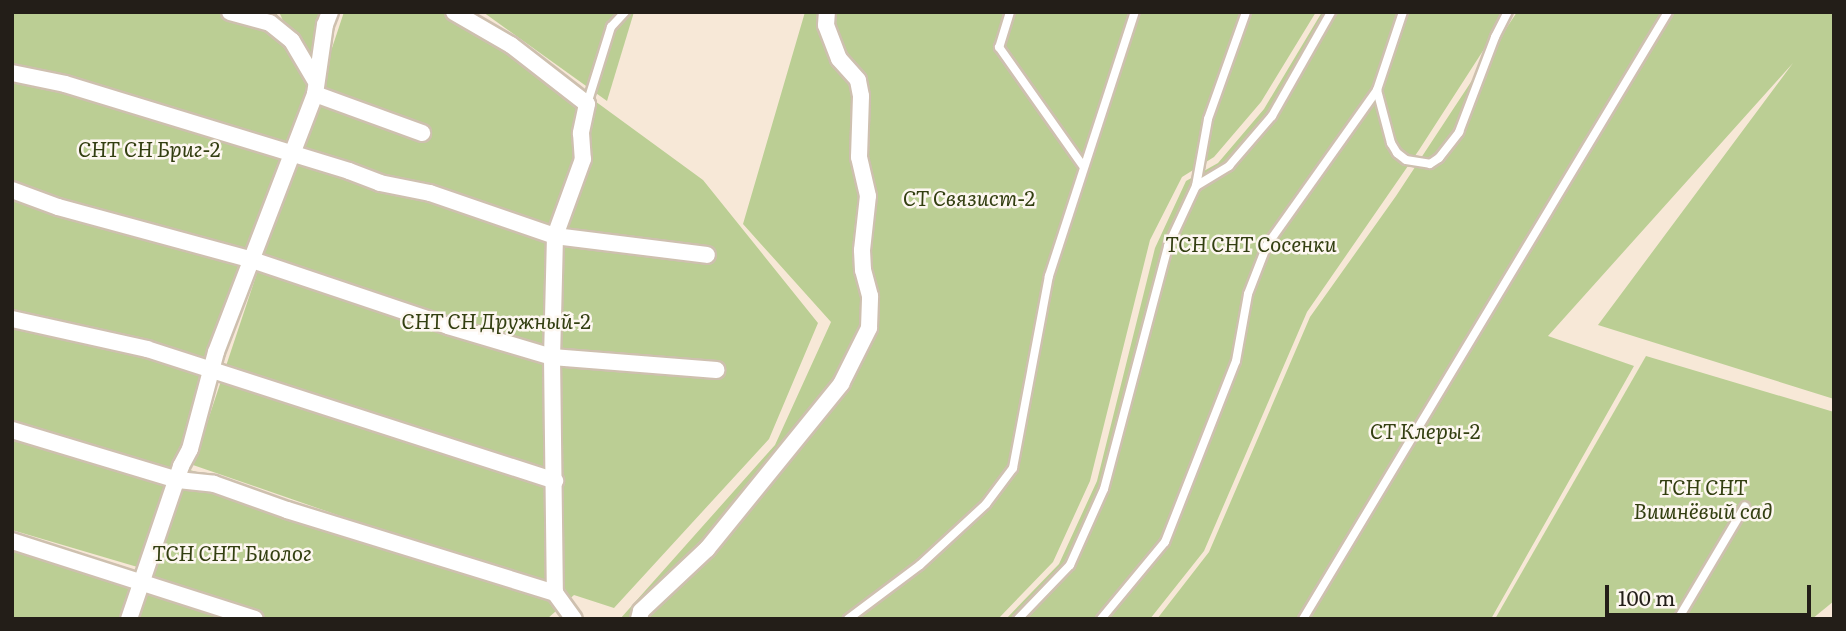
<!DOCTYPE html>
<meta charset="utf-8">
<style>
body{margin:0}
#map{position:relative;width:1846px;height:631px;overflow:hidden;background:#f7e8d7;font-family:Literata,serif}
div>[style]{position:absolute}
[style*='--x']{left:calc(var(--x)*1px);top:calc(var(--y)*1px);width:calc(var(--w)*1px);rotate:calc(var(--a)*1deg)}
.green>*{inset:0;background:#bbce94}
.roads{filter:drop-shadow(2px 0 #cec0af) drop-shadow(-2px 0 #cec0af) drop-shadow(0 2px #cec0af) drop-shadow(0 -2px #cec0af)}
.lane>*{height:8px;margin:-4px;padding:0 4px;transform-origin:4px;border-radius:4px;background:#fff}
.street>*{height:16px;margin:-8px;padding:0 8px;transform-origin:8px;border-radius:8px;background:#fff}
span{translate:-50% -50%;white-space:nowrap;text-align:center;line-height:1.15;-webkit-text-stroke:5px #fdf7f0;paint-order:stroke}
.park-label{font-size:21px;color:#333f11;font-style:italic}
.frame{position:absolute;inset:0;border:14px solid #231e18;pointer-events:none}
.scale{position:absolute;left:1605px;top:585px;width:206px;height:32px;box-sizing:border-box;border:4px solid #231e18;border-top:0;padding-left:9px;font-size:21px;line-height:24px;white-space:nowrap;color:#231e18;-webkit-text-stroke:5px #fdf7f0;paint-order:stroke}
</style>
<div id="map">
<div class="green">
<div style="clip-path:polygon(12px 12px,276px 12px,311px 89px,151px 571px,12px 530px)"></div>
<div style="clip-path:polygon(279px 12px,335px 12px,311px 80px)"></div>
<div style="clip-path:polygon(344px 12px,473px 12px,703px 180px,818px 323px,769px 439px,614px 608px,574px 595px,547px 619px,12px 619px,12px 535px,153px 576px,190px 470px,352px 520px,193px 465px)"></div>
<div style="clip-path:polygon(483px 12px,634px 12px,607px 101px)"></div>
<div style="clip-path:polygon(805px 12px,1316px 12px,1261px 102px,1214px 157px,1182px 177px,1150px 240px,1090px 481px,1053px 562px,998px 619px,620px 619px,775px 445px,831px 322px,743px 224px)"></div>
<div style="clip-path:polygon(1322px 12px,1508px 12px,1419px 150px,1307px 312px,1204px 551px,1150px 619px,1006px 619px,1059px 564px,1097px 481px,1155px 248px,1186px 181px,1218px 163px,1264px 109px)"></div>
<div style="clip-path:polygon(1517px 12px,1834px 12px,1834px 399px,1598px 325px,1793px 63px,1548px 336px,1634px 366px,1491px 619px,1157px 619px,1209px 552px,1310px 317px,1396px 196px)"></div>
<div style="clip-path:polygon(1646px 356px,1834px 412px,1834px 601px,1812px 619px,1495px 619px)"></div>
</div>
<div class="roads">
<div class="lane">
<div style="--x:1010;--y:12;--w:37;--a:107"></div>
<div style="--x:999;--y:47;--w:146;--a:54.8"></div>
<div style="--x:1377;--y:90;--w:55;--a:75.2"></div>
<div style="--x:1391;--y:143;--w:12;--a:59"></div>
<div style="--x:1397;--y:153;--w:11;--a:38"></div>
<div style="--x:1406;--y:160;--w:24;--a:9"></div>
<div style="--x:1430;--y:164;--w:11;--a:-34"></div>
<div style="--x:1439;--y:158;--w:33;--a:-52"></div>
<div style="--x:1459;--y:132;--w:102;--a:-69.2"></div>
<div style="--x:1495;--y:37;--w:28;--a:-63"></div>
<div style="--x:587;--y:104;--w:81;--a:-72.7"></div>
<div style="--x:611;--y:27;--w:21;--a:-47"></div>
<div style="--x:1196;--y:186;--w:39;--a:-31"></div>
<div style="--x:1229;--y:166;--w:66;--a:-49.3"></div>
<div style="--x:1272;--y:116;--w:120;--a:-60.4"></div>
<div style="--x:848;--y:619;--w:90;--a:-36.9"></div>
<div style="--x:920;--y:565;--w:90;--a:-42.7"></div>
<div style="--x:986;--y:504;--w:45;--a:-53.1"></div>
<div style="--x:1013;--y:468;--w:195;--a:-79.4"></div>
<div style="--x:1049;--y:276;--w:278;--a:-72"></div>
<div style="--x:1018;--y:619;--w:75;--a:-46.1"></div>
<div style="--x:1070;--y:565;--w:83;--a:-65.9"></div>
<div style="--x:1104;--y:489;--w:251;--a:-75.2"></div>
<div style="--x:1168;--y:246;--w:66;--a:-65"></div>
<div style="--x:1196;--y:186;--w:68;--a:-79.8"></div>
<div style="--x:1208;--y:119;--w:114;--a:-70.4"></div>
<div style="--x:1101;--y:619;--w:100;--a:-50.3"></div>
<div style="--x:1165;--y:542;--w:194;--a:-68.6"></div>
<div style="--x:1236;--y:361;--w:68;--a:-79.8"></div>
<div style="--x:1248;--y:294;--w:53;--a:-68.8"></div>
<div style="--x:1267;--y:245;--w:190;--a:-54.6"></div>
<div style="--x:1377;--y:90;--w:82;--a:-71.6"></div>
<div style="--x:1303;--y:619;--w:708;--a:-58.98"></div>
<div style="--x:1678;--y:619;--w:131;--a:-59.3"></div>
</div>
<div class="street">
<div style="--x:230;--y:12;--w:41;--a:15.4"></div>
<div style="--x:270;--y:23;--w:28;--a:39"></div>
<div style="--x:292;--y:41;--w:45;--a:59.5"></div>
<div style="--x:454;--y:12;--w:66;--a:30.1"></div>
<div style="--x:511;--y:45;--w:96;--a:37.8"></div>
<div style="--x:587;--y:104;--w:30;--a:102"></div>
<div style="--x:581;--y:133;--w:26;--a:86"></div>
<div style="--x:583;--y:159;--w:82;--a:110"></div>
<div style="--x:555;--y:236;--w:121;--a:91.4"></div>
<div style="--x:552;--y:357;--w:236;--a:89.3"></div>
<div style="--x:12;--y:73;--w:54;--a:11.7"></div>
<div style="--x:65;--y:84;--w:297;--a:17"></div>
<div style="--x:349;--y:171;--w:33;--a:21"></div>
<div style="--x:380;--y:183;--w:51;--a:11.3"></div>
<div style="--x:430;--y:193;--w:132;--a:19"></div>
<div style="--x:555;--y:236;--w:153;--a:7.1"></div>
<div style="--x:315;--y:94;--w:114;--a:20"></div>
<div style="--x:12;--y:190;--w:49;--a:20.3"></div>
<div style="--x:58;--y:207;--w:198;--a:15.2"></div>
<div style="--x:249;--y:259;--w:210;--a:18.6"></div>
<div style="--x:448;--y:326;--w:109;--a:16.6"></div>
<div style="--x:552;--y:357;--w:165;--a:4.5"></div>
<div style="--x:12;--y:319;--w:138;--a:12.5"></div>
<div style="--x:147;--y:349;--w:429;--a:17.9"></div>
<div style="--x:12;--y:430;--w:173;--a:16.8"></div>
<div style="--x:178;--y:480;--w:36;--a:6"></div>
<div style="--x:214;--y:484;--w:77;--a:19.6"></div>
<div style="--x:287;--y:510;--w:281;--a:17.2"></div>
<div style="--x:555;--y:593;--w:32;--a:54"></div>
<div style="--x:12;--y:541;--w:255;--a:17.8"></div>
<div style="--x:129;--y:619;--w:162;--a:-71.2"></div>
<div style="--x:181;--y:466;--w:19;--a:-62"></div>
<div style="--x:190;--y:449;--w:100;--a:-75"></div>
<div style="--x:216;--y:352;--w:276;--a:-69"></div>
<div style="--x:315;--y:94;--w:70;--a:-81.8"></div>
<div style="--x:325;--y:25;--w:14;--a:-69"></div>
<div style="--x:639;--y:619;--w:8;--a:-76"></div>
<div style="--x:641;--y:611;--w:91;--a:-43.2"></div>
<div style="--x:707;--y:549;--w:213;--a:-50.9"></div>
<div style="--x:841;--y:384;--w:63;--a:-63.4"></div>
<div style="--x:869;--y:328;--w:32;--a:-88"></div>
<div style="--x:870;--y:296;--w:27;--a:-105"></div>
<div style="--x:863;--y:270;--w:20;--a:-93"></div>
<div style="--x:862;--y:250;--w:54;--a:-83.7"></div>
<div style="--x:868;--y:196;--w:40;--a:-103"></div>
<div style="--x:859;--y:157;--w:61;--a:-88.1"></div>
<div style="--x:861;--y:96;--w:16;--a:-101"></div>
<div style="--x:858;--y:80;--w:28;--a:-132"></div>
<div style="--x:839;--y:59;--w:36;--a:-111"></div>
<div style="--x:826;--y:25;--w:13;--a:-86"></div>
</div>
</div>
<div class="park-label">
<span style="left:149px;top:148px">СНТ СН Бриг-2</span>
<span style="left:969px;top:197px">СТ Связист-2</span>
<span style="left:1251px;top:243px">ТСН СНТ Сосенки</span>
<span style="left:496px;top:320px">СНТ СН Дружный-2</span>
<span style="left:1425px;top:430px">СТ Клеры-2</span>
<span style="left:1703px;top:498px">ТСН СНТ<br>Вишнёвый сад</span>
<span style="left:232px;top:552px">ТСН СНТ Биолог</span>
</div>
<div class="frame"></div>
<div class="scale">100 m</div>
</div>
